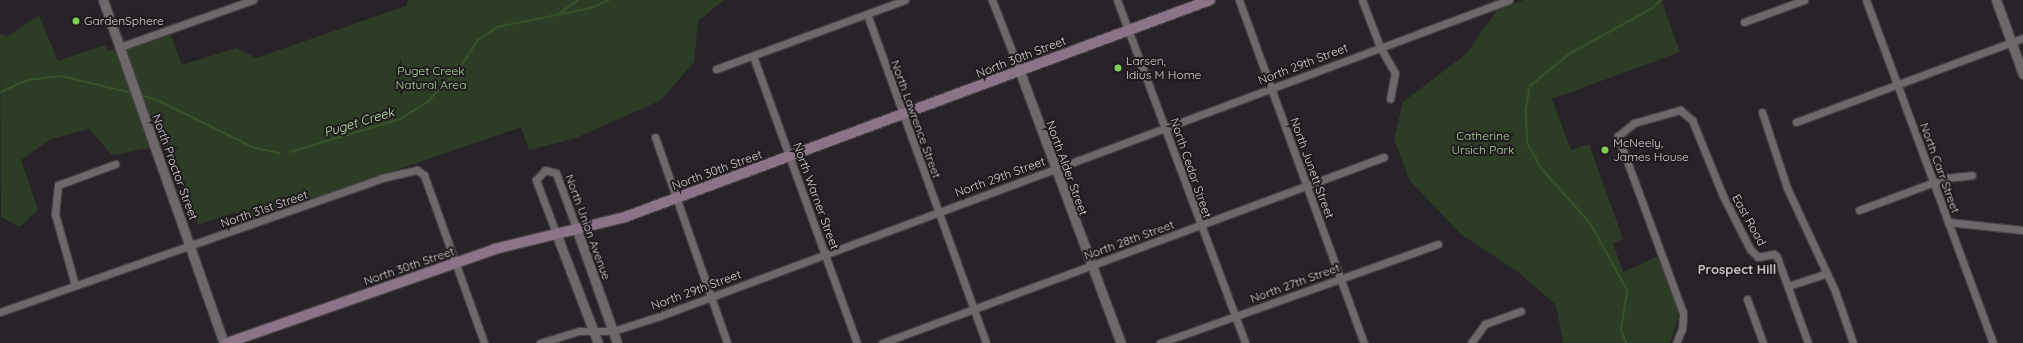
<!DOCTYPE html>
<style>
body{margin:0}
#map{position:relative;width:2023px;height:343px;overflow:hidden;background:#282328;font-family:Quicksand,sans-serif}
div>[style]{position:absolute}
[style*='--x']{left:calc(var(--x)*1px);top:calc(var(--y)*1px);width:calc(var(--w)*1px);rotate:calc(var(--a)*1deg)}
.green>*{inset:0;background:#2d3d25}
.stream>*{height:2px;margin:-1px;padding:0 1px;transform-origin:1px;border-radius:1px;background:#375329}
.roads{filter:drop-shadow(1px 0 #444043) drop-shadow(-1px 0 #444043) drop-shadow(0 1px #444043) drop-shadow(0 -1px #444043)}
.minor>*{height:7px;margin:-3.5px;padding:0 3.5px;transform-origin:3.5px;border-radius:3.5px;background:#6e686d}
.tertiary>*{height:9px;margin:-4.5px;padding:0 4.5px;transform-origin:4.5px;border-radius:4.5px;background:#6e686d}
.secondary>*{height:10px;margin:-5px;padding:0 5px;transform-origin:5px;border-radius:5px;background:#8b7488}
.dots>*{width:11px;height:11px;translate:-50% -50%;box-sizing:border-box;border:2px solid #1f1a1e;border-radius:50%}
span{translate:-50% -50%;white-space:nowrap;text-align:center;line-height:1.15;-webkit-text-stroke:4px #1f1a1e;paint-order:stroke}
.poi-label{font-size:12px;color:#d5d2d5}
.left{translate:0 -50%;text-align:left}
.street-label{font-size:12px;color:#d5d2d5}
.park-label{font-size:12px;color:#aad995}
.water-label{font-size:13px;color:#b7e6a1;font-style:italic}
.neighbourhood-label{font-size:13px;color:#c6c0c5;font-weight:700}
</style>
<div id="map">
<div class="green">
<div style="clip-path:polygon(408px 0,724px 0,698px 21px,694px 62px,661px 100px,576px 138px,529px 150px,521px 127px,241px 224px,236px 212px,198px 225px,166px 145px,112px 155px,89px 129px,51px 139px,21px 160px,38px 210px,20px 227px,1px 217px,0 34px,8px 36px,39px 15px,58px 61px,105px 45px,108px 51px,169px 30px,182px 65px,236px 48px,256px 58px,406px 6px)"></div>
<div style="clip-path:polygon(1524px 0,1667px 0,1662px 2px,1680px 52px,1552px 99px,1571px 150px,1589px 144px,1623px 239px,1613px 243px,1623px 272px,1661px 255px,1681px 308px,1670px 343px,1563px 343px,1556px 305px,1518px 272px,1462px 235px,1410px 181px,1394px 139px,1403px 102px,1466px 54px,1498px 9px)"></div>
</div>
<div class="stream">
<div style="--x:560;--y:13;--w:22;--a:-36"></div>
<div style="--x:0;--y:92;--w:30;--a:-23"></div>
<div style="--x:28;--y:80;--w:33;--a:-7"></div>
<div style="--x:61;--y:76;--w:73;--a:13.5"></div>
<div style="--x:140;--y:95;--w:18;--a:16"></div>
<div style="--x:157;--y:100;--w:106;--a:26.3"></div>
<div style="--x:252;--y:147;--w:28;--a:13"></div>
<div style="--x:290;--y:152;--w:115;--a:-16.7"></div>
<div style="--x:400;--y:119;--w:32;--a:-32"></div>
<div style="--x:427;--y:102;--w:46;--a:-45.9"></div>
<div style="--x:459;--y:69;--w:35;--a:-57"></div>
<div style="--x:478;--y:40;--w:23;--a:-34"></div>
<div style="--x:497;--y:27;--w:96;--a:-11.4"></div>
<div style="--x:591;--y:8;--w:20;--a:-24"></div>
<div style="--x:1626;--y:343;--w:15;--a:-110"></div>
<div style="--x:1621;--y:329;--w:39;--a:-81"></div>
<div style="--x:1627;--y:290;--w:77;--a:-118.9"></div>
<div style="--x:1590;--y:223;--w:74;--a:-131.7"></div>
<div style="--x:1541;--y:168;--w:29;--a:-119"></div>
<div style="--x:1527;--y:143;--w:35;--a:-92"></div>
<div style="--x:1526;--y:108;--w:22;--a:-80"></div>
<div style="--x:1530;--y:86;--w:50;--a:-39.4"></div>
<div style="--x:1569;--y:54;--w:94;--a:-28.8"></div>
<div style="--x:1651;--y:9;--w:13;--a:-42"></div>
</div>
<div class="roads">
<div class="minor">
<div style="--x:992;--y:0;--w:77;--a:68.7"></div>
<div style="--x:1117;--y:0;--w:366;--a:69.5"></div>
<div style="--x:1239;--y:0;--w:365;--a:70"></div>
<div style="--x:1362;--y:0;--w:50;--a:69"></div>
<div style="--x:1380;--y:47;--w:30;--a:60"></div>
<div style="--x:1395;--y:73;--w:26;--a:101"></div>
<div style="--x:1866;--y:0;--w:366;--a:69.7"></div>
<div style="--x:867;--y:14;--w:350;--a:70.1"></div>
<div style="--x:1744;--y:22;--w:64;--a:-20.1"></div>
<div style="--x:120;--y:47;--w:141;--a:-19.5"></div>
<div style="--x:753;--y:56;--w:305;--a:70.1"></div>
<div style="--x:716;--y:69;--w:201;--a:-20.1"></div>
<div style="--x:1762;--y:112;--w:80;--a:71.8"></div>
<div style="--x:1787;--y:188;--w:114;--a:65"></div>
<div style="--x:1835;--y:291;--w:55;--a:70.9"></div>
<div style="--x:1796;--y:122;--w:242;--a:-20.3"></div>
<div style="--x:655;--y:137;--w:218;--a:70.7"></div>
<div style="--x:1859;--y:210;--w:92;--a:-20.4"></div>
<div style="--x:1945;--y:178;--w:27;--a:-6"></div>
<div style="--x:1948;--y:222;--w:75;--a:6.1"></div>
<div style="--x:556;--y:233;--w:57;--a:-110.7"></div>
<div style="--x:536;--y:180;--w:13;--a:-48"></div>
<div style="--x:545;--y:170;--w:11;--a:15"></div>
<div style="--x:556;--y:173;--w:61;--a:69.8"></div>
<div style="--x:75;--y:285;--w:74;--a:-105.7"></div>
<div style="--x:55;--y:214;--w:29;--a:-84"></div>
<div style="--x:58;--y:185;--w:61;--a:-20.2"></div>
<div style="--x:1788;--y:286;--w:39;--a:-18"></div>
<div style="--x:1747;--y:299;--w:47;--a:70"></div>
<div style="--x:0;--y:312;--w:405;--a:-19.3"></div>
<div style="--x:382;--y:178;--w:36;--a:-13"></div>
<div style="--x:417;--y:170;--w:9;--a:36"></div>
<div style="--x:424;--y:175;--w:178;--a:70.3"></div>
<div style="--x:540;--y:343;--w:41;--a:-17.1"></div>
<div style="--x:579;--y:331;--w:34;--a:0"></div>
<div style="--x:613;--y:331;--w:49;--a:-17.7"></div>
<div style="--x:660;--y:316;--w:906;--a:-20.42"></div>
<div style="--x:882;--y:343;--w:535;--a:-20.33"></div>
<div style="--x:1160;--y:343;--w:295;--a:-19.6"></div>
<div style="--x:1471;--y:343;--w:24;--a:-54"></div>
<div style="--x:1485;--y:324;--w:38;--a:-20"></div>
<div style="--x:1676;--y:343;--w:15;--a:-67"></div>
<div style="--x:1682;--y:329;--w:16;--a:-86"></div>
<div style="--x:1683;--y:313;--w:189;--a:-110.2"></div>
<div style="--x:1618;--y:136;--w:21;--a:-39"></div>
<div style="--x:1634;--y:123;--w:48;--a:-15.8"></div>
<div style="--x:1680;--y:110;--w:16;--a:40"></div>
<div style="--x:1692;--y:120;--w:82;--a:67.8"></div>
<div style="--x:1723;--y:196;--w:59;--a:63"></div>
<div style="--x:1750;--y:249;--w:11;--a:45"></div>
<div style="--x:1758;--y:257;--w:16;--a:-11"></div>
<div style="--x:1774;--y:254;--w:4;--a:45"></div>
<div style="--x:1777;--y:257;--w:91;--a:70.2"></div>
</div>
<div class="tertiary">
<div style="--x:103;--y:0;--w:364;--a:70.6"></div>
<div style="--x:1996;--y:0;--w:79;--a:70"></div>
<div style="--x:1020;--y:72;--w:289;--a:69.6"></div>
<div style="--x:577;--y:230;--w:120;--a:70.5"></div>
<div style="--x:556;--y:233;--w:118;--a:69.1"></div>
</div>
<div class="secondary">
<div style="--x:227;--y:343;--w:284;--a:-19.3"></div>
<div style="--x:495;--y:249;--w:134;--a:-13.8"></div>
<div style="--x:625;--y:217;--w:624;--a:-20.35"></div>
</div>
</div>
<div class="dots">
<div style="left:76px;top:21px;background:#7fd052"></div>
<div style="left:1118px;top:68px;background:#7fd052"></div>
<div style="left:1605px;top:150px;background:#7fd052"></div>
</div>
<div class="poi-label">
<span class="left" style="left:84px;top:21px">GardenSphere</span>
<span class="left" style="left:1126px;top:68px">Larsen,<br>Idius M Home</span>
<span class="left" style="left:1613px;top:150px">McNeely,<br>James House</span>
</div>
<div class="street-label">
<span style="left:1021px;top:57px;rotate:-21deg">North 30th Street</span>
<span style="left:1303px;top:64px;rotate:-21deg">North 29th Street</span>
<span style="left:916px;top:119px;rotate:70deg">North Lawrence Street</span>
<span style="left:175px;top:167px;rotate:70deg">North Proctor Street</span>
<span style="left:1067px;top:168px;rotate:70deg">North Alder Street</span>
<span style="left:1191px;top:168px;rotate:71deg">North Cedar Street</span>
<span style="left:1312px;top:168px;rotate:70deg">North Junett Street</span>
<span style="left:1940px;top:168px;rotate:70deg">North Carr Street</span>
<span style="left:717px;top:170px;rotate:-20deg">North 30th Street</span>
<span style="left:1000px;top:177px;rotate:-20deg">North 29th Street</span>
<span style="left:816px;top:196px;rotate:70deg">North Warner Street</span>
<span style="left:264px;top:209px;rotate:-19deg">North 31st Street</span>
<span style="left:1749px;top:220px;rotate:61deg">East Road</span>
<span style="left:588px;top:227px;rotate:70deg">North Union Avenue</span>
<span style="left:1129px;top:240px;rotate:-20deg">North 28th Street</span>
<span style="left:409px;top:266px;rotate:-19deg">North 30th Street</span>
<span style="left:1295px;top:283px;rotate:-20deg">North 27th Street</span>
<span style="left:696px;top:290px;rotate:-20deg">North 29th Street</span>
</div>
<div class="park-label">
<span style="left:431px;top:78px">Puget Creek<br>Natural Area</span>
<span style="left:1483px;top:143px">Catherine<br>Ursich Park</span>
</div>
<div class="water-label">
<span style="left:359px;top:122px;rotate:-17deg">Puget Creek</span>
</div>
<div class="neighbourhood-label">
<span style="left:1737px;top:269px">Prospect Hill</span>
</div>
</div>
